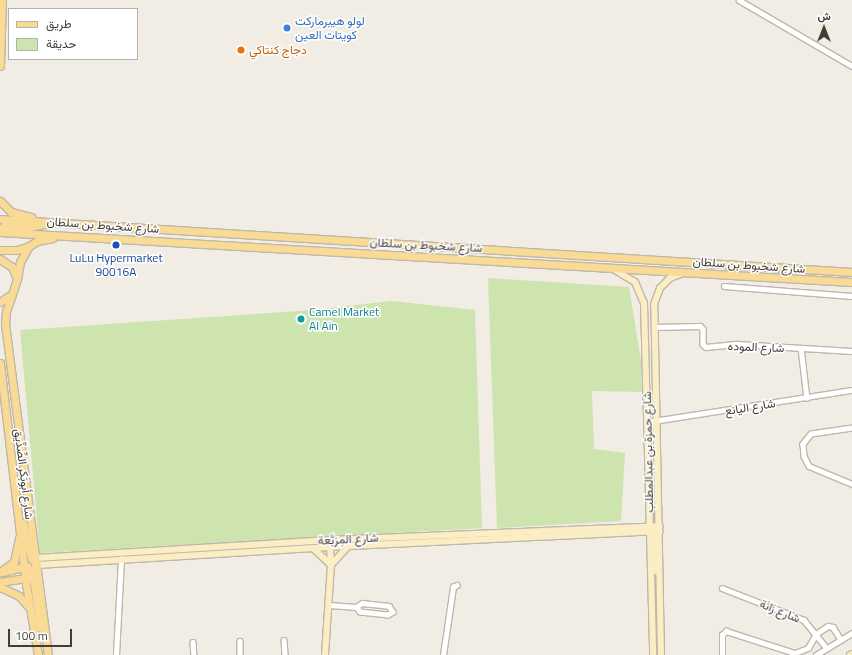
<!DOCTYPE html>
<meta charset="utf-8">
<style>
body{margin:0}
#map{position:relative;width:852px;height:655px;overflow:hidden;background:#f1ede4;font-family:"Titillium Web",Vazirmatn,sans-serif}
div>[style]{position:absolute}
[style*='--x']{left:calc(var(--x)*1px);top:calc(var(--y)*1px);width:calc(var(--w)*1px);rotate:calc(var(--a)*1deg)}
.green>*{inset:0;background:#cde4af}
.roads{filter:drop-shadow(1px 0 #bfb7ab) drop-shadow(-1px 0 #bfb7ab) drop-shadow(0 1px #bfb7ab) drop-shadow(0 -1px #bfb7ab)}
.street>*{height:4.5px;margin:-2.25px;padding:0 2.25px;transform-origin:2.25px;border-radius:2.25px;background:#fff}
.secondary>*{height:6px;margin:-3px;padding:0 3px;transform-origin:3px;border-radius:3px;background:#fbedc4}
.primary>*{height:7px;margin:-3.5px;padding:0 3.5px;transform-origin:3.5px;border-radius:3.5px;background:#f9db96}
.dots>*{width:11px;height:11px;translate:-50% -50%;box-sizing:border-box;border:2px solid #fff;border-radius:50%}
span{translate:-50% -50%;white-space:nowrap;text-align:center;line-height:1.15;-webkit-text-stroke:3px #fff;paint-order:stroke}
.shop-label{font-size:12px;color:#366cbe}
.left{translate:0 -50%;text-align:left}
.food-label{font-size:12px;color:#c56008}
.street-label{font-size:12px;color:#433d35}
.transit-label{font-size:12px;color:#164399}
.culture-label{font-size:12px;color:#0d838f}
.legend{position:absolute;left:8px;top:8px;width:130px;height:52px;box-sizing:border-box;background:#fff;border:1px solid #b4b1ae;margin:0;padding:5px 7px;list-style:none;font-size:12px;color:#433d35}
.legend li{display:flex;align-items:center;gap:8px;height:20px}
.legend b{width:20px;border:1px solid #b4b1ae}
.north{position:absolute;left:804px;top:8px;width:40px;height:40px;-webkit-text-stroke:3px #fff;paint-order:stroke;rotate:0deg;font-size:11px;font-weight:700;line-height:16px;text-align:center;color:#433d35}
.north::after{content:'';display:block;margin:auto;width:14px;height:18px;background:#433d35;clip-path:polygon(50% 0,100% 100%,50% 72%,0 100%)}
.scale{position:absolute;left:8px;top:629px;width:64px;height:18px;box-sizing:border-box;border:2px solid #433d35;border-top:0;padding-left:5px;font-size:12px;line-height:14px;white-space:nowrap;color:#433d35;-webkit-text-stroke:3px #fff;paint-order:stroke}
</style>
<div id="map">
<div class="green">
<div style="clip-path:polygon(488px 278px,629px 287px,641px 361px,642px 392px,592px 391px,594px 449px,625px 453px,621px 521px,497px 528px)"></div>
<div style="clip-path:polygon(391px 301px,475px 310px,482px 528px,40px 553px,20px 330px,313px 310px)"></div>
</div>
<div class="roads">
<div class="street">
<div style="--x:739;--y:0;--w:131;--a:30.3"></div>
<div style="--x:724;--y:286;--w:128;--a:4.5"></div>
<div style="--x:654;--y:327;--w:46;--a:-1.2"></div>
<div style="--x:700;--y:326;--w:4;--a:45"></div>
<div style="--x:703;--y:329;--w:15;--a:90"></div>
<div style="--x:703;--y:344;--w:4;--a:45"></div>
<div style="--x:706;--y:347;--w:31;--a:-6"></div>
<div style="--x:737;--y:344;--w:115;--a:3.5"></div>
<div style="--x:801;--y:348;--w:50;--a:83.2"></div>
<div style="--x:647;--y:422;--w:207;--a:-8.9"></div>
<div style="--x:852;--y:428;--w:41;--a:171.7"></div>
<div style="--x:811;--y:434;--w:13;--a:129"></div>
<div style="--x:803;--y:444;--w:12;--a:85"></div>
<div style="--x:804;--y:456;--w:11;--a:63"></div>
<div style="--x:809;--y:466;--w:47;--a:22.7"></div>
<div style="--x:722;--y:588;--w:88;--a:21.3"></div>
<div style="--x:804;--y:620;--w:36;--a:51"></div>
<div style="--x:362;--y:603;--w:27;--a:6"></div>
<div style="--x:389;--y:606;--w:7;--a:56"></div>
<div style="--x:393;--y:612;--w:6;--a:149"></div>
<div style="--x:388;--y:615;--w:28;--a:-174"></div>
<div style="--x:360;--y:612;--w:6;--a:-129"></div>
<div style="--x:356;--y:607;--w:7;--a:-34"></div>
<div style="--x:329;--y:605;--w:27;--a:4"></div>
<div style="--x:284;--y:640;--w:15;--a:86"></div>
<div style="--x:240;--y:641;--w:14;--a:90"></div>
<div style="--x:193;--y:642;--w:13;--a:86"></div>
<div style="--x:116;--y:655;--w:96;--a:-87"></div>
<div style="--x:443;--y:655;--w:69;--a:-81.6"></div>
<div style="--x:453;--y:587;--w:4;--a:-27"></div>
<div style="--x:722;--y:655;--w:20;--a:-90"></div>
<div style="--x:722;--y:635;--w:6;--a:-45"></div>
<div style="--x:726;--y:631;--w:72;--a:17.7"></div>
<div style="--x:795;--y:653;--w:14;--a:-21"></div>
<div style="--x:808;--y:648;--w:16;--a:-60"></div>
<div style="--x:816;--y:634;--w:14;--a:-34"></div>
<div style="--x:828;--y:626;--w:5;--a:11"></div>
<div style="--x:833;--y:627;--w:15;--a:58"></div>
<div style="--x:816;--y:655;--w:42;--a:-31.4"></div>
</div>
<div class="secondary">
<div style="--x:615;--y:270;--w:23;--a:31"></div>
<div style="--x:635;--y:282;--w:23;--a:67"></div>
<div style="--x:644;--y:303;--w:352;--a:88.5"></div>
<div style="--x:653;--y:529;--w:43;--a:84.7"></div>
<div style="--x:314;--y:549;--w:22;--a:43"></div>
<div style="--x:36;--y:558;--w:295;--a:-3.5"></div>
<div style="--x:330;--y:540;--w:330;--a:-2.4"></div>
<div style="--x:37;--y:565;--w:294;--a:-3.5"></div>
<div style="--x:330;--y:547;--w:330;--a:-2.8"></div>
<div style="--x:331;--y:565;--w:25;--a:-48"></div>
<div style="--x:325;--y:655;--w:90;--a:-86.2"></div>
<div style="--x:331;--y:565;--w:22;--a:-93"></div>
<div style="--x:661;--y:655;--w:351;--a:-91.1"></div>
<div style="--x:654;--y:304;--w:17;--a:-69"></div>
<div style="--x:660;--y:288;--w:14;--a:-45"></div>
<div style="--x:670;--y:278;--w:14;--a:-21"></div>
<div style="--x:850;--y:655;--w:2;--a:-27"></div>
</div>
<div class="primary">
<div style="--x:0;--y:66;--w:66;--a:-88.3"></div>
<div style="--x:0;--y:201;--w:16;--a:45"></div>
<div style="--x:11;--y:212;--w:21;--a:14"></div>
<div style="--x:0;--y:219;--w:854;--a:3.56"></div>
<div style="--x:0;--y:232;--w:853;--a:3.36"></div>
<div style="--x:3;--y:232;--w:4;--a:-124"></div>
<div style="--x:1;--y:229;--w:4;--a:-45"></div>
<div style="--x:4;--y:226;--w:25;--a:2"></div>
<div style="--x:29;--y:227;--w:20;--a:-11"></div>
<div style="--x:0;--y:250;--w:17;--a:0"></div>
<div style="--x:17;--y:250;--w:10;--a:-17"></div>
<div style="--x:0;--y:259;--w:14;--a:34"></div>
<div style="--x:12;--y:267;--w:13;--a:67"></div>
<div style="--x:17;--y:279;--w:16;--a:108"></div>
<div style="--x:12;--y:294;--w:14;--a:146"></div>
<div style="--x:17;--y:279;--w:17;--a:-80"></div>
<div style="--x:20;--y:262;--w:18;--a:-61"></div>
<div style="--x:29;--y:246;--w:9;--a:-32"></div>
<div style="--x:37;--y:241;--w:16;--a:-11"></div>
<div style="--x:12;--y:294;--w:18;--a:109"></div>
<div style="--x:6;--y:311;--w:13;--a:94"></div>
<div style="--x:5;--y:324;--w:334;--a:82.6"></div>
<div style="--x:0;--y:363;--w:223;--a:83.3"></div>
<div style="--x:26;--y:584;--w:72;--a:80.4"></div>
<div style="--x:0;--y:572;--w:17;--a:-36"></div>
<div style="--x:14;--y:562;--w:25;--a:-78"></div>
<div style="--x:3;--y:572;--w:25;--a:-14"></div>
<div style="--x:29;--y:572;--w:12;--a:66"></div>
<div style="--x:34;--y:583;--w:45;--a:82.4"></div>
<div style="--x:0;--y:582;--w:26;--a:-9"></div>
<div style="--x:26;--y:578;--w:17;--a:-50"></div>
<div style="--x:37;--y:565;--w:9;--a:-131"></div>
<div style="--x:31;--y:558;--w:36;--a:-103"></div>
<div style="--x:0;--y:587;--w:21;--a:25"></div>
<div style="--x:19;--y:596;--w:15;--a:48"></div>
</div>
</div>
<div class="dots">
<div style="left:287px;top:28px;background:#3f7fe0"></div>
<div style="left:241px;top:50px;background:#e8710a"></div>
<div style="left:116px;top:245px;background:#1a4fb4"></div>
<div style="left:301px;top:319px;background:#0f9aa8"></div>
</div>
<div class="shop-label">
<span class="left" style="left:295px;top:28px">لولو هيبرماركت<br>كويتات العين</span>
</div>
<div class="food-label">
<span class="left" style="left:249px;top:50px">دجاج كنتاكي</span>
</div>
<div class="street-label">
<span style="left:103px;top:225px;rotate:4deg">شارع شخبوط بن سلطان</span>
<span style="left:426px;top:245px;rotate:3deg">شارع شخبوط بن سلطان</span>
<span style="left:749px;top:265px;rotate:4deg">شارع شخبوط بن سلطان</span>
<span style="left:756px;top:347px;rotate:2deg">شارع الموده</span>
<span style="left:750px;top:407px;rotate:-9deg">شارع اليانع</span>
<span style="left:648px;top:452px;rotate:-91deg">شارع حمزة بن عبدالمطلب</span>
<span style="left:24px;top:474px;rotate:83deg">شارع أبوبَكر الصِّدِّيق</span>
<span style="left:348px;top:539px;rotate:-3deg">شارع المِرَبَّعة</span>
<span style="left:780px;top:611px;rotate:22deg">شارع زَانَة</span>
</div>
<div class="transit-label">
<span style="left:116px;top:265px">LuLu Hypermarket<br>90016A</span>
</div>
<div class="culture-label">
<span class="left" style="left:309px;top:319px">Camel Market<br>Al Ain</span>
</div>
<ul class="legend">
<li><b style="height:5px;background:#f9db96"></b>طريق</li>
<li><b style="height:11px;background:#cde4af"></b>حديقة</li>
</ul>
<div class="north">ش</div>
<div class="scale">100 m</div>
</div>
